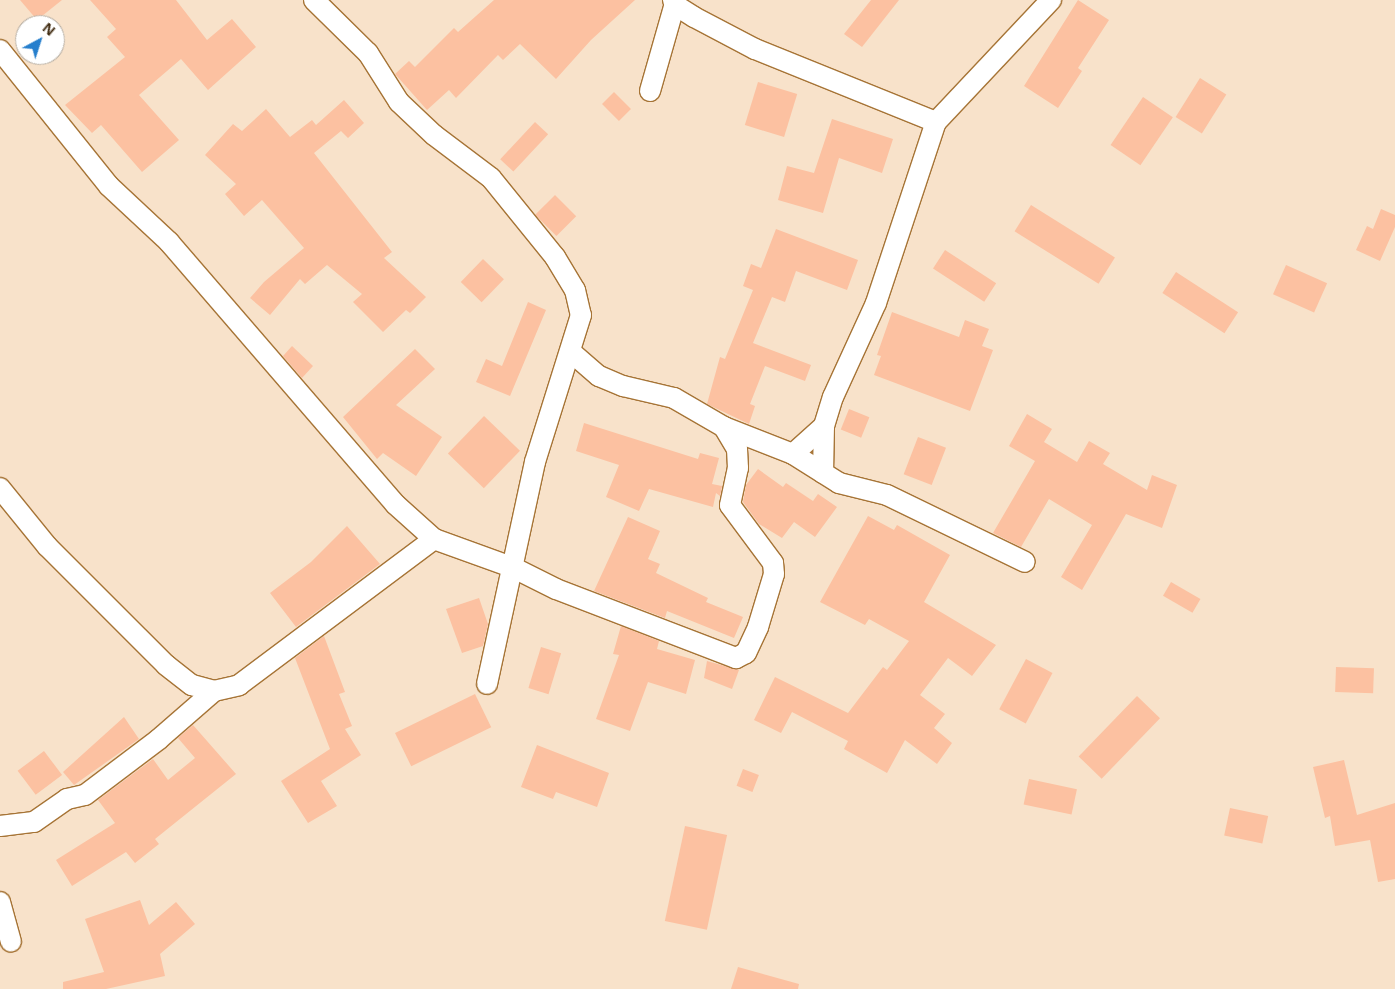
<!DOCTYPE html>
<style>
body{margin:0}
#map{position:relative;width:1395px;height:989px;overflow:hidden;background:#f8e2ca;font-family:"Open Sans",sans-serif}
div>[style]{position:absolute}
[style*='--x']{left:calc(var(--x)*1px);top:calc(var(--y)*1px);width:calc(var(--w)*1px);rotate:calc(var(--a)*1deg)}
.building>*{inset:0;background:#fcc1a1;transform-origin:0 0}
.roads{filter:drop-shadow(1px 0 #a67436) drop-shadow(-1px 0 #a67436) drop-shadow(0 1px #a67436) drop-shadow(0 -1px #a67436)}
.minor>*{height:20px;margin:-10px;padding:0 10px;transform-origin:10px;border-radius:10px;background:#fff}
span{translate:-50% -50%;white-space:nowrap;text-align:center;line-height:1.15;-webkit-text-stroke:4.5px #fff;paint-order:stroke}
.north{position:absolute;left:15px;top:15px;width:50px;height:50px;box-sizing:border-box;background:#fff;border:1px solid #b3aba0;border-radius:50%;rotate:40deg;font-size:14px;font-weight:700;line-height:20px;text-align:center;color:#412c12}
.north::after{content:'';display:block;margin:auto;width:18px;height:22px;background:#267fcd;clip-path:polygon(50% 0,100% 100%,50% 72%,0 100%)}
</style>
<div id="map">
<div class="building">
<div style="clip-path:polygon(20px 0,62px 0,37px 20px)"></div>
<div style="clip-path:polygon(90px 0,176px 0,207px 40px,232px 19px,256px 47px,208px 90px,181px 59px,139px 95px,179px 140px,142px 172px,101px 125px,92px 133px,65px 105px,125px 57px,107px 37px,116px 29px)"></div>
<div style="clip-path:polygon(494px 0,635px 0,591px 40px,556px 79px,520px 44px,503px 60px,498px 55px,456px 98px,449px 90px,427px 110px,395px 74px,409px 61px,415px 67px,454px 28px,458px 32px)"></div>
<div style="clip-path:polygon(871px 0,899px 0,862px 47px,844px 34px)"></div>
<div style="clip-path:polygon(1078px 0,1109px 20px,1078px 68px,1082px 71px,1058px 108px,1024px 86px)"></div>
<div style="left:1200px;top:78px;width:31px;height:46px;rotate:32deg"></div>
<div style="left:758px;top:82px;width:41px;height:45px;rotate:17deg"></div>
<div style="left:614px;top:92px;width:24px;height:17px;rotate:45deg"></div>
<div style="left:1143px;top:97px;width:36px;height:58px;rotate:34deg"></div>
<div style="clip-path:polygon(344px 100px,364px 123px,348px 138px,341px 131px,314px 153px,392px 252px,384px 258px,426px 297px,410px 313px,406px 310px,383px 332px,353px 302px,362px 294px,327px 265px,305px 284px,300px 279px,270px 315px,250px 298px,264px 282px,304px 248px,262px 200px,244px 216px,225px 194px,236px 184px,205px 155px,233px 124px,242px 131px,266px 109px,290px 137px,312px 120px,316px 125px)"></div>
<div style="clip-path:polygon(832px 119px,893px 139px,882px 173px,839px 158px,823px 213px,778px 200px,787px 166px,814px 173px)"></div>
<div style="left:535px;top:122px;width:18px;height:51px;rotate:43deg"></div>
<div style="left:555px;top:195px;width:30px;height:28px;rotate:45deg"></div>
<div style="left:1031px;top:205px;width:99px;height:31px;rotate:32deg"></div>
<div style="clip-path:polygon(1381px 209px,1395px 215px,1395px 227px,1380px 261px,1356px 250px,1367px 226px,1373px 229px)"></div>
<div style="clip-path:polygon(776px 229px,858px 260px,847px 290px,796px 271px,785px 302px,772px 297px,753px 343px,811px 365px,805px 381px,765px 366px,750px 404px,755px 406px,749px 424px,707px 404px,720px 357px,725px 359px,753px 290px,743px 286px,751px 264px,761px 268px)"></div>
<div style="left:945px;top:250px;width:61px;height:22px;rotate:33deg"></div>
<div style="left:483px;top:259px;width:29px;height:32px;rotate:44deg"></div>
<div style="left:1286px;top:265px;width:45px;height:32px;rotate:24deg"></div>
<div style="left:1176px;top:272px;width:74px;height:25px;rotate:33deg"></div>
<div style="clip-path:polygon(528px 302px,546px 310px,510px 396px,476px 382px,486px 359px,502px 366px)"></div>
<div style="clip-path:polygon(892px 312px,959px 337px,965px 320px,989px 329px,982px 346px,993px 350px,970px 411px,874px 375px,881px 356px,877px 355px)"></div>
<div style="clip-path:polygon(292px 346px,313px 366px,302px 378px,283px 356px)"></div>
<div style="clip-path:polygon(415px 349px,435px 369px,396px 405px,442px 437px,416px 476px,383px 453px,377px 459px,343px 417px)"></div>
<div style="left:849px;top:409px;width:22px;height:22px;rotate:22deg"></div>
<div style="clip-path:polygon(1027px 414px,1052px 429px,1044px 442px,1077px 462px,1089px 441px,1110px 453px,1103px 464px,1147px 490px,1152px 475px,1177px 485px,1162px 528px,1126px 514px,1082px 590px,1061px 577px,1092px 525px,1049px 499px,1021px 547px,993px 533px,1035px 461px,1009px 446px)"></div>
<div style="left:484px;top:416px;width:50px;height:52px;rotate:44deg"></div>
<div style="clip-path:polygon(584px 423px,698px 459px,700px 453px,719px 458px,712px 484px,722px 486px,720px 496px,716px 493px,713px 507px,649px 489px,639px 511px,606px 497px,619px 465px,576px 451px)"></div>
<div style="left:918px;top:437px;width:30px;height:40px;rotate:21deg"></div>
<div style="clip-path:polygon(758px 469px,783px 487px,786px 483px,813px 501px,818px 494px,837px 507px,815px 537px,794px 522px,782px 538px,759px 524px,743px 502px,746px 485px)"></div>
<div style="clip-path:polygon(868px 516px,894px 530px,897px 525px,950px 555px,924px 602px,996px 645px,972px 676px,948px 658px,920px 695px,945px 714px,934px 728px,952px 743px,937px 764px,905px 740px,887px 773px,844px 749px,848px 741px,792px 712px,781px 733px,754px 720px,775px 677px,848px 713px,883px 667px,887px 670px,909px 641px,869px 619px,865px 625px,820px 602px)"></div>
<div style="clip-path:polygon(628px 517px,660px 531px,648px 559px,660px 564px,656px 573px,708px 598px,706px 602px,743px 617px,734px 638px,667px 611px,665px 618px,594px 591px)"></div>
<div style="clip-path:polygon(347px 526px,380px 564px,296px 627px,270px 593px,311px 562px)"></div>
<div style="left:1171px;top:582px;width:34px;height:16px;rotate:30deg"></div>
<div style="clip-path:polygon(479px 598px,488px 624px,483px 646px,462px 653px,446px 609px)"></div>
<div style="clip-path:polygon(621px 626px,659px 641px,657px 649px,695px 660px,686px 694px,648px 682px,630px 731px,596px 719px,619px 655px,613px 654px)"></div>
<div style="clip-path:polygon(324px 636px,345px 692px,339px 694px,352px 726px,345px 729px,361px 755px,321px 781px,337px 806px,308px 823px,281px 781px,330px 749px,295px 658px)"></div>
<div style="left:541px;top:647px;width:21px;height:43px;rotate:17deg"></div>
<div style="left:1026px;top:659px;width:30px;height:57px;rotate:28deg"></div>
<div style="clip-path:polygon(707px 661px,739px 670px,732px 689px,704px 678px)"></div>
<div style="left:1336px;top:667px;width:38px;height:25px;rotate:2deg"></div>
<div style="left:475px;top:694px;width:37px;height:89px;rotate:64deg"></div>
<div style="left:1137px;top:696px;width:32px;height:84px;rotate:44deg"></div>
<div style="clip-path:polygon(124px 717px,139px 739px,74px 785px,63px 772px)"></div>
<div style="clip-path:polygon(193px 725px,236px 774px,155px 839px,159px 844px,135px 863px,126px 852px,72px 886px,56px 860px,115px 823px,98px 800px,153px 759px,168px 780px,195px 758px,178px 738px)"></div>
<div style="clip-path:polygon(537px 745px,609px 773px,597px 807px,556px 792px,553px 799px,521px 787px)"></div>
<div style="left:44px;top:751px;width:30px;height:33px;rotate:53deg"></div>
<div style="clip-path:polygon(1344px 760px,1357px 815px,1395px 803px,1395px 879px,1378px 882px,1370px 840px,1335px 846px,1330px 816px,1325px 818px,1313px 767px)"></div>
<div style="left:743px;top:769px;width:17px;height:18px;rotate:21deg"></div>
<div style="left:1029px;top:779px;width:49px;height:26px;rotate:12deg"></div>
<div style="left:1230px;top:808px;width:39px;height:28px;rotate:12deg"></div>
<div style="left:685px;top:826px;width:43px;height:97px;rotate:12deg"></div>
<div style="clip-path:polygon(140px 900px,149px 925px,176px 902px,195px 924px,160px 954px,165px 976px,106px 989px,63px 989px,63px 982px,104px 972px,85px 919px)"></div>
<div style="clip-path:polygon(738px 967px,799px 984px,798px 989px,731px 989px)"></div>
</div>
<div class="roads">
<div class="minor">
<div style="--x:314;--y:0;--w:76;--a:44.5"></div>
<div style="--x:368;--y:53;--w:58;--a:57.7"></div>
<div style="--x:399;--y:102;--w:48;--a:43.3"></div>
<div style="--x:434;--y:135;--w:71;--a:37"></div>
<div style="--x:491;--y:178;--w:102;--a:51"></div>
<div style="--x:555;--y:257;--w:39;--a:59"></div>
<div style="--x:575;--y:290;--w:26;--a:77"></div>
<div style="--x:581;--y:315;--w:154;--a:107.4"></div>
<div style="--x:535;--y:462;--w:227;--a:102.2"></div>
<div style="--x:673;--y:0;--w:5;--a:68"></div>
<div style="--x:675;--y:5;--w:22;--a:32"></div>
<div style="--x:694;--y:17;--w:69;--a:27.7"></div>
<div style="--x:755;--y:49;--w:195;--a:22"></div>
<div style="--x:0;--y:50;--w:174;--a:51.3"></div>
<div style="--x:109;--y:186;--w:82;--a:43"></div>
<div style="--x:169;--y:242;--w:346;--a:49.2"></div>
<div style="--x:395;--y:504;--w:52;--a:41.9"></div>
<div style="--x:434;--y:539;--w:85;--a:19.9"></div>
<div style="--x:514;--y:568;--w:47;--a:26.6"></div>
<div style="--x:556;--y:589;--w:193;--a:21"></div>
<div style="--x:736;--y:658;--w:11;--a:-27"></div>
<div style="--x:746;--y:653;--w:29;--a:-65"></div>
<div style="--x:758;--y:627;--w:55;--a:-73.2"></div>
<div style="--x:774;--y:574;--w:11;--a:-95"></div>
<div style="--x:773;--y:563;--w:72;--a:-126.6"></div>
<div style="--x:730;--y:505;--w:38;--a:-78"></div>
<div style="--x:738;--y:468;--w:19;--a:-93"></div>
<div style="--x:737;--y:449;--w:26;--a:-121"></div>
<div style="--x:650;--y:91;--w:95;--a:-74.1"></div>
<div style="--x:571;--y:352;--w:37;--a:41"></div>
<div style="--x:599;--y:376;--w:26;--a:23"></div>
<div style="--x:623;--y:386;--w:52;--a:13.2"></div>
<div style="--x:674;--y:398;--w:58;--a:30.1"></div>
<div style="--x:724;--y:427;--w:74;--a:21.4"></div>
<div style="--x:793;--y:454;--w:54;--a:32.2"></div>
<div style="--x:839;--y:483;--w:49;--a:14"></div>
<div style="--x:887;--y:495;--w:153;--a:25.9"></div>
<div style="--x:793;--y:454;--w:42;--a:-42.1"></div>
<div style="--x:824;--y:426;--w:30;--a:-73"></div>
<div style="--x:833;--y:397;--w:103;--a:-65.4"></div>
<div style="--x:876;--y:303;--w:191;--a:-71.7"></div>
<div style="--x:936;--y:122;--w:168;--a:-46.7"></div>
<div style="--x:823;--y:473;--w:47;--a:-88.8"></div>
<div style="--x:0;--y:488;--w:75;--a:51"></div>
<div style="--x:47;--y:546;--w:168;--a:45"></div>
<div style="--x:166;--y:665;--w:33;--a:38"></div>
<div style="--x:192;--y:685;--w:23;--a:15"></div>
<div style="--x:214;--y:691;--w:26;--a:-13"></div>
<div style="--x:239;--y:685;--w:244;--a:-36.8"></div>
<div style="--x:0;--y:826;--w:34;--a:-7"></div>
<div style="--x:34;--y:822;--w:40;--a:-34.9"></div>
<div style="--x:67;--y:799;--w:18;--a:-13"></div>
<div style="--x:85;--y:795;--w:93;--a:-37.1"></div>
<div style="--x:159;--y:739;--w:73;--a:-41.1"></div>
<div style="--x:0;--y:902;--w:41;--a:74.6"></div>
</div>
</div>
<div class="north">N</div>
</div>
